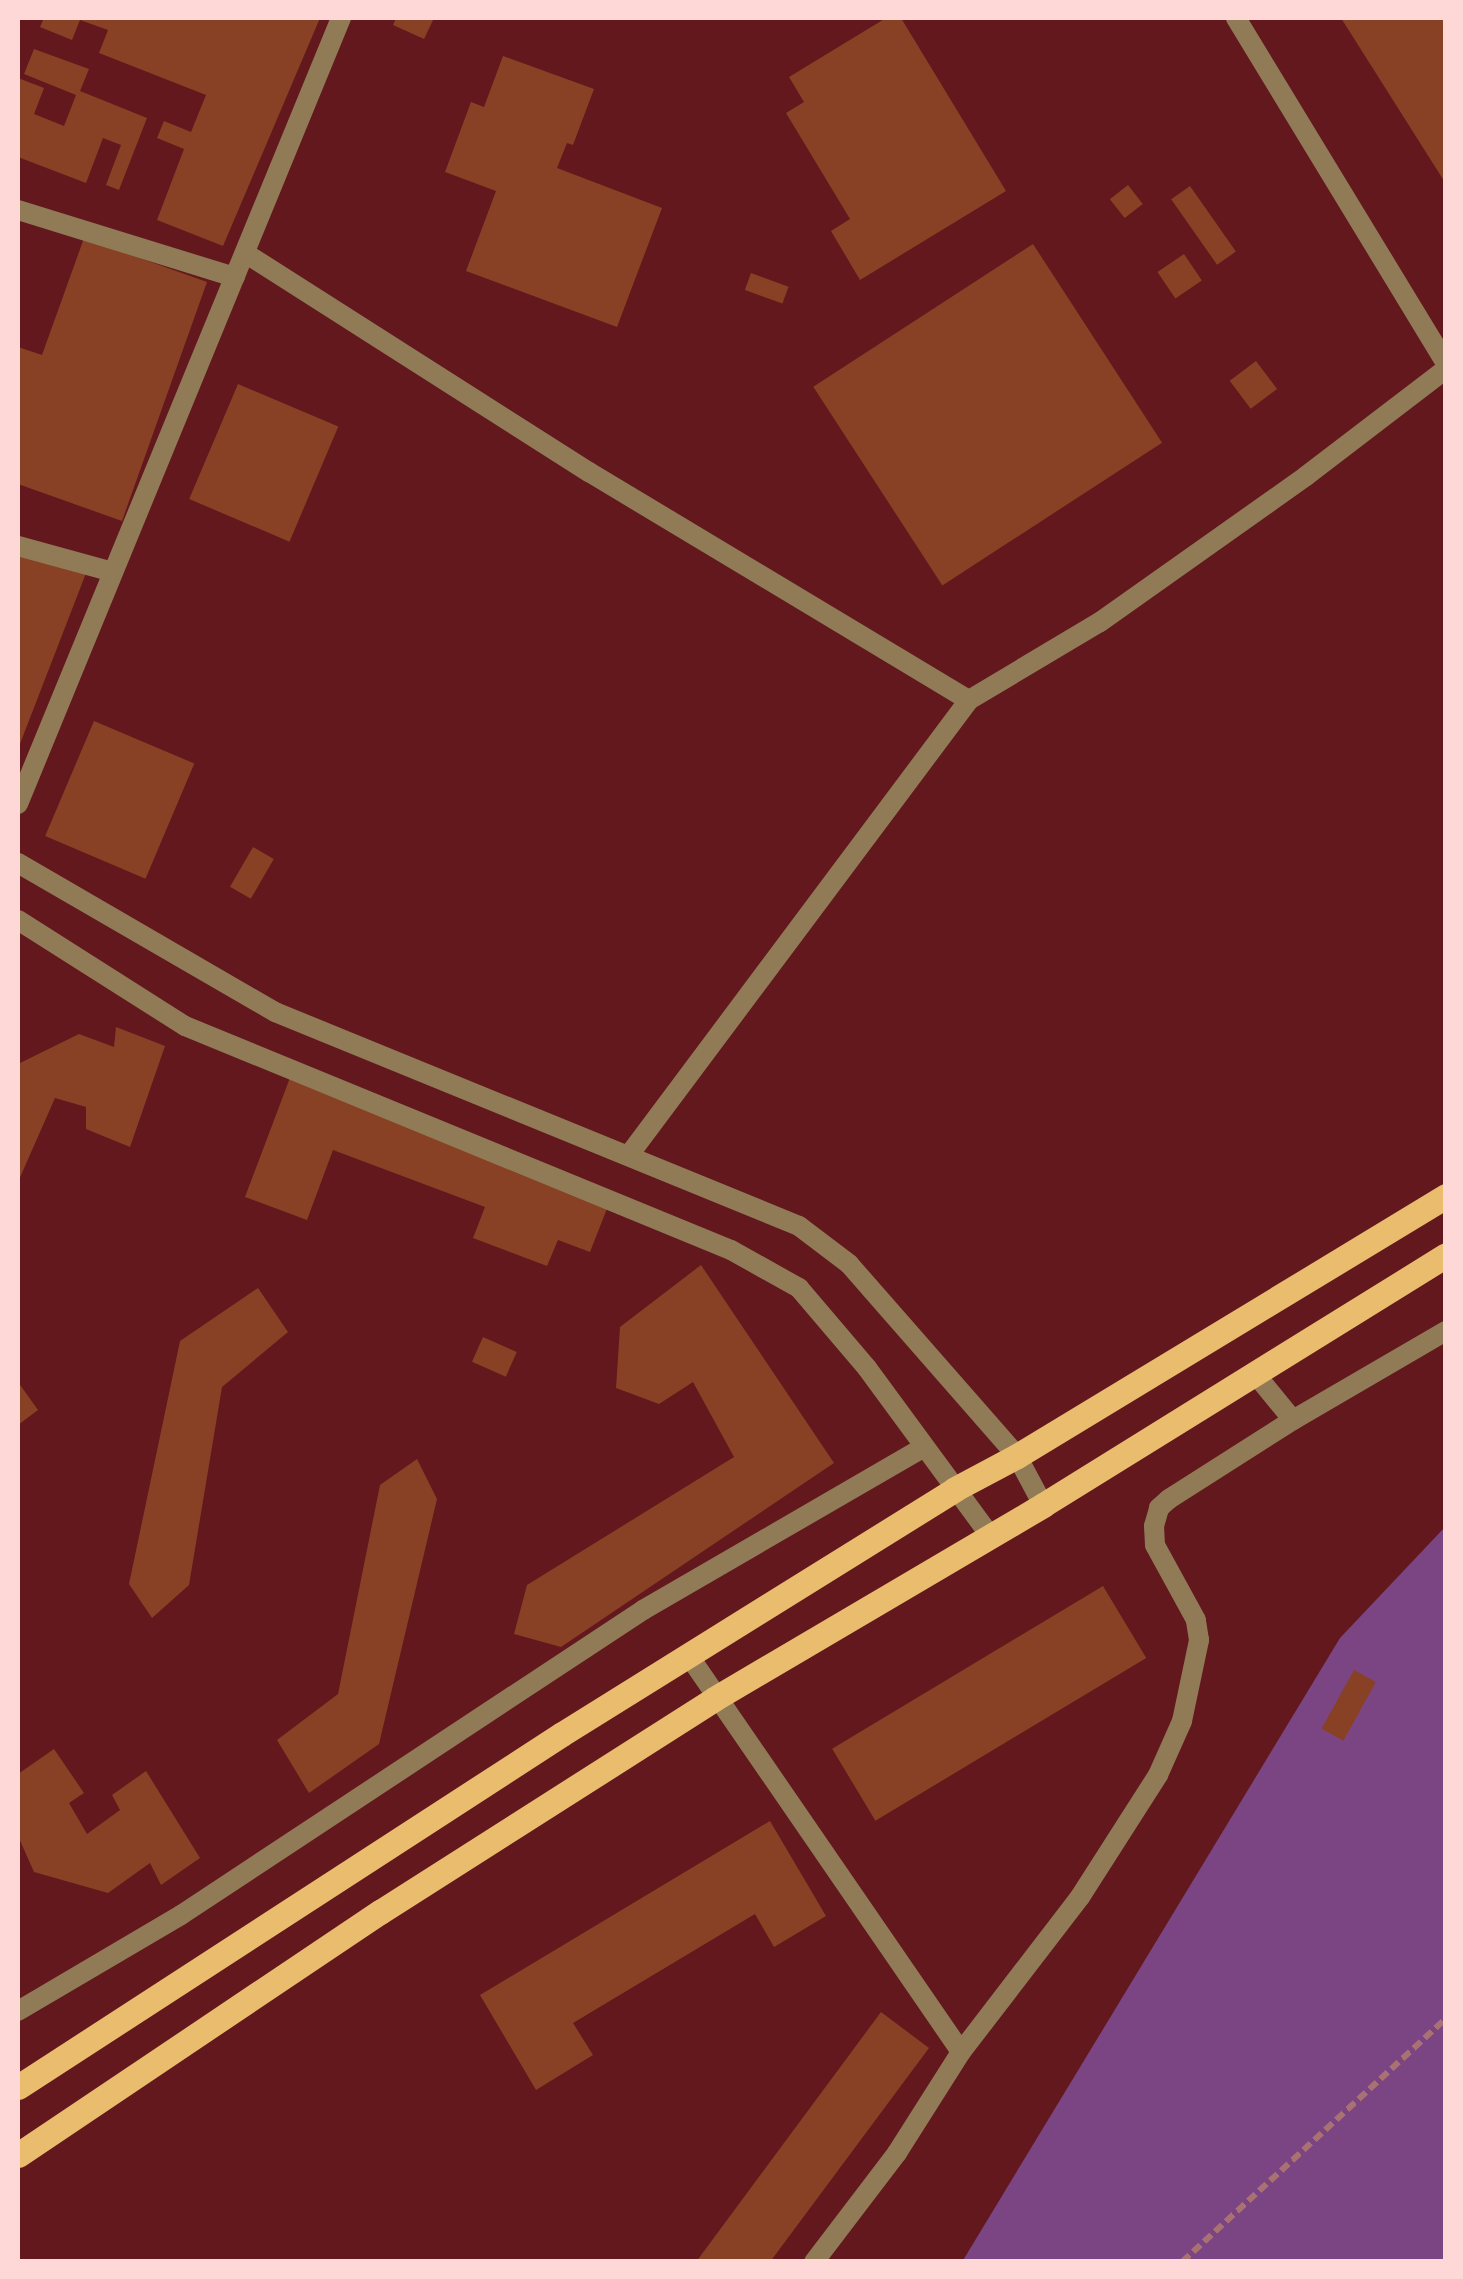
<!DOCTYPE html>
<style>
body{margin:0}
#map{position:relative;width:1463px;height:2279px;overflow:hidden;background:#62181d;font-family:Inter,sans-serif}
div>[style]{position:absolute}
[style*='--x']{left:calc(var(--x)*1px);top:calc(var(--y)*1px);width:calc(var(--w)*1px);rotate:calc(var(--a)*1deg)}
.green>*{inset:0;background:#7b4584}
.building>*{inset:0;background:#884124;transform-origin:0 0}
.path>*{height:6px;margin-top:-3px;transform-origin:0;background:repeating-linear-gradient(90deg,#aa7173 0 10px,transparent 0 15px)}
.street>*{height:20px;margin:-10px;padding:0 10px;transform-origin:10px;border-radius:10px;background:#907b56}
.primary>*{height:25px;margin:-12.5px;padding:0 12.5px;transform-origin:12.5px;border-radius:12.5px;background:#e9bd6d}
span{translate:-50% -50%;white-space:nowrap;text-align:center;line-height:1.15;-webkit-text-stroke:9px #560b13;paint-order:stroke}
.frame{position:absolute;inset:0;border:20px solid #fed8d6;pointer-events:none}
</style>
<div id="map">
<div class="green">
<div style="clip-path:polygon(1445px 1527px,1445px 2261px,962px 2262px,1340px 1638px)"></div>
</div>
<div class="building">
<div style="clip-path:polygon(44px 18px,320px 18px,223px 246px,157px 220px,184px 149px,157px 138px,164px 121px,191px 132px,206px 95px,99px 53px,108px 30px,80px 20px,72px 40px,40px 27px)"></div>
<div style="clip-path:polygon(396px 18px,434px 18px,424px 39px,393px 25px)"></div>
<div style="clip-path:polygon(886px 18px,901px 18px,1006px 191px,860px 280px,831px 231px,850px 219px,786px 113px,804px 102px,789px 77px)"></div>
<div style="clip-path:polygon(1341px 18px,1446px 18px,1446px 184px)"></div>
<div style="clip-path:polygon(34px 49px,89px 69px,80px 91px,147px 118px,119px 190px,106px 185px,121px 145px,103px 138px,86px 183px,18px 157px,18px 78px,44px 88px,34px 114px,64px 126px,76px 95px,24px 74px)"></div>
<div style="clip-path:polygon(503px 56px,594px 89px,573px 145px,567px 143px,557px 168px,662px 208px,617px 327px,466px 271px,496px 191px,445px 172px,471px 102px,484px 107px)"></div>
<div style="left:1128px;top:185px;width:24px;height:23px;rotate:52deg"></div>
<div style="left:1190px;top:186px;width:80px;height:23px;rotate:55deg"></div>
<div style="clip-path:polygon(84px 238px,207px 282px,122px 521px,18px 484px,18px 347px,42px 355px)"></div>
<div style="left:1033px;top:244px;width:237px;height:262px;rotate:57deg"></div>
<div style="left:1184px;top:254px;width:32px;height:32px;rotate:56deg"></div>
<div style="left:751px;top:273px;width:40px;height:18px;rotate:20deg"></div>
<div style="left:1256px;top:361px;width:35px;height:33px;rotate:53deg"></div>
<div style="left:238px;top:384px;width:109px;height:125px;rotate:23deg"></div>
<div style="clip-path:polygon(18px 545px,88px 568px,18px 749px)"></div>
<div style="left:94px;top:721px;width:109px;height:125px;rotate:23deg"></div>
<div style="left:253px;top:847px;width:24px;height:46px;rotate:30deg"></div>
<div style="clip-path:polygon(116px 1027px,165px 1046px,130px 1147px,86px 1129px,86px 1107px,55px 1098px,18px 1182px,18px 1064px,79px 1034px,114px 1047px)"></div>
<div style="clip-path:polygon(291px 1075px,612px 1196px,590px 1252px,558px 1240px,547px 1266px,473px 1238px,485px 1207px,333px 1150px,307px 1220px,245px 1197px)"></div>
<div style="clip-path:polygon(701px 1265px,834px 1463px,561px 1647px,514px 1634px,527px 1585px,734px 1457px,693px 1382px,659px 1404px,616px 1388px,620px 1327px)"></div>
<div style="clip-path:polygon(258px 1288px,288px 1332px,222px 1387px,189px 1585px,152px 1618px,129px 1584px,180px 1341px)"></div>
<div style="left:483px;top:1337px;width:37px;height:27px;rotate:24deg"></div>
<div style="clip-path:polygon(18px 1382px,38px 1410px,18px 1425px)"></div>
<div style="clip-path:polygon(417px 1459px,437px 1499px,379px 1744px,309px 1793px,277px 1740px,338px 1694px,380px 1485px)"></div>
<div style="left:1103px;top:1586px;width:84px;height:316px;rotate:59deg"></div>
<div style="left:1354px;top:1670px;width:25px;height:67px;rotate:29deg"></div>
<div style="clip-path:polygon(54px 1749px,84px 1793px,69px 1803px,87px 1834px,120px 1810px,112px 1795px,146px 1771px,200px 1858px,161px 1885px,150px 1863px,108px 1893px,34px 1872px,18px 1836px,18px 1774px)"></div>
<div style="clip-path:polygon(770px 1821px,826px 1916px,774px 1947px,755px 1914px,573px 2023px,593px 2055px,536px 2090px,480px 1995px)"></div>
<div style="clip-path:polygon(881px 2012px,929px 2048px,770px 2262px,696px 2262px)"></div>
</div>
<div class="path">
<div style="--x:1182;--y:2262;--w:359;--a:-42.7"></div>
</div>
<div class="street">
<div style="--x:1236;--y:18;--w:404;--a:58.7"></div>
<div style="--x:18;--y:210;--w:227;--a:17.2"></div>
<div style="--x:245;--y:253;--w:408;--a:32.5"></div>
<div style="--x:589;--y:472;--w:443;--a:31"></div>
<div style="--x:969;--y:700;--w:568;--a:126.77"></div>
<div style="--x:18;--y:546;--w:98;--a:15.3"></div>
<div style="--x:969;--y:700;--w:152;--a:-30.8"></div>
<div style="--x:1100;--y:622;--w:252;--a:-35.3"></div>
<div style="--x:1306;--y:476;--w:176;--a:-37.4"></div>
<div style="--x:18;--y:804;--w:850;--a:-67.66"></div>
<div style="--x:18;--y:863;--w:297;--a:30.1"></div>
<div style="--x:275;--y:1012;--w:566;--a:22.21"></div>
<div style="--x:799;--y:1226;--w:63;--a:37.2"></div>
<div style="--x:849;--y:1264;--w:255;--a:48.8"></div>
<div style="--x:1017;--y:1456;--w:55;--a:62"></div>
<div style="--x:18;--y:920;--w:198;--a:32.4"></div>
<div style="--x:185;--y:1026;--w:590;--a:22.31"></div>
<div style="--x:731;--y:1250;--w:78;--a:29.2"></div>
<div style="--x:799;--y:1288;--w:105;--a:49.6"></div>
<div style="--x:867;--y:1368;--w:206;--a:53.7"></div>
<div style="--x:1293;--y:1420;--w:177;--a:-30.2"></div>
<div style="--x:689;--y:1656;--w:480;--a:55.5"></div>
<div style="--x:961;--y:2052;--w:120;--a:122.4"></div>
<div style="--x:897;--y:2153;--w:137;--a:127.3"></div>
<div style="--x:18;--y:2011;--w:189;--a:-30.5"></div>
<div style="--x:181;--y:1915;--w:554;--a:-33.43"></div>
<div style="--x:643;--y:1610;--w:325;--a:-30.1"></div>
<div style="--x:961;--y:2052;--w:195;--a:-52.5"></div>
<div style="--x:1080;--y:1897;--w:145;--a:-57.4"></div>
<div style="--x:1158;--y:1775;--w:59;--a:-66"></div>
<div style="--x:1182;--y:1721;--w:83;--a:-78.1"></div>
<div style="--x:1199;--y:1640;--w:20;--a:-99"></div>
<div style="--x:1196;--y:1620;--w:85;--a:-118.7"></div>
<div style="--x:1155;--y:1545;--w:19;--a:-93"></div>
<div style="--x:1154;--y:1526;--w:19;--a:-74"></div>
<div style="--x:1159;--y:1508;--w:13;--a:-42"></div>
<div style="--x:1169;--y:1499;--w:147;--a:-32.5"></div>
<div style="--x:1293;--y:1420;--w:58;--a:-129.4"></div>
</div>
<div class="primary">
<div style="--x:18;--y:2087;--w:648;--a:-32.98"></div>
<div style="--x:562;--y:1734;--w:463;--a:-31.9"></div>
<div style="--x:955;--y:1489;--w:70;--a:-28"></div>
<div style="--x:1017;--y:1456;--w:502;--a:-31.22"></div>
<div style="--x:18;--y:2155;--w:436;--a:-33.9"></div>
<div style="--x:380;--y:1912;--w:396;--a:-32.5"></div>
<div style="--x:714;--y:1699;--w:382;--a:-30.5"></div>
<div style="--x:1043;--y:1505;--w:474;--a:-31.8"></div>
</div>
<div class="frame"></div>
</div>
